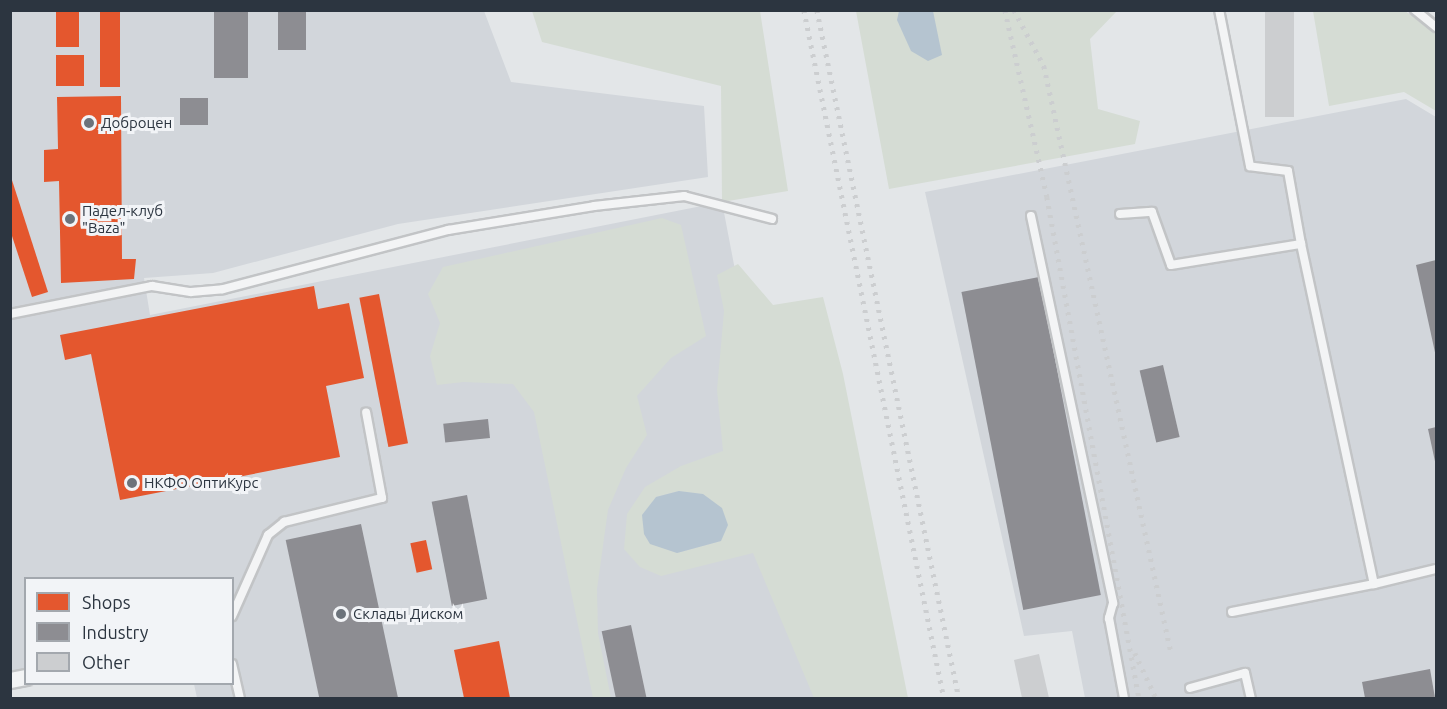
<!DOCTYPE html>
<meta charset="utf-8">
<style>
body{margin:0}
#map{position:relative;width:1447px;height:709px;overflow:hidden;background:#e3e6e8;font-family:Ubuntu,sans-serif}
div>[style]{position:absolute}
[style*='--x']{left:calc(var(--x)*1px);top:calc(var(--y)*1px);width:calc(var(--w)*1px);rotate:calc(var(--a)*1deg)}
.built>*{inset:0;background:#d2d6db}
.green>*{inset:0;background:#d5dcd4}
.water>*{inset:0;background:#b5c4d0}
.shops>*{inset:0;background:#e4572e;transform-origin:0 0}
.industry>*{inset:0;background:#8d8d92;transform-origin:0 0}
.building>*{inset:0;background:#ccced0;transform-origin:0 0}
.roads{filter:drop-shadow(2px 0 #c2c4c6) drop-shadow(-2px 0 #c2c4c6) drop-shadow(0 2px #c2c4c6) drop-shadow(0 -2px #c2c4c6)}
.service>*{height:8px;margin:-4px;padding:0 4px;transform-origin:4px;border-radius:4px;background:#f3f4f5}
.minor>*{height:15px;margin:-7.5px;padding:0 7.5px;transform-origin:7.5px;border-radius:7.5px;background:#f3f4f5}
.rail>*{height:4.5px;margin-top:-2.25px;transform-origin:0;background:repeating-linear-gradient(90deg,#ccced0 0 3px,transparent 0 9px)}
.dots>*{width:16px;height:16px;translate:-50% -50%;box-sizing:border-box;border:3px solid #f2f4f7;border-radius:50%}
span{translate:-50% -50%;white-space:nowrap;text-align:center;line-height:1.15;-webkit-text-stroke:6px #f2f4f7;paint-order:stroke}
.poi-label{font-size:15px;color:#2c3540}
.left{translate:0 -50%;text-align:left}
.frame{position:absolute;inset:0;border:12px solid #2c3540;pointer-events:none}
.legend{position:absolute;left:24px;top:577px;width:210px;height:108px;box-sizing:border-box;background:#f2f4f7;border:2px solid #a3a8ae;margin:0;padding:8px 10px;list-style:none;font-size:18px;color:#2c3540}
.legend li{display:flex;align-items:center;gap:12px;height:30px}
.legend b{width:30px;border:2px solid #a3a8ae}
</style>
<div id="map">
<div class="built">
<div style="clip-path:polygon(10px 11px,484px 11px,511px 82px,704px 106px,708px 177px,398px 224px,213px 273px,144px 278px,150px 315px,722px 202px,817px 698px,197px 698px,194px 684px,232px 684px,232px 578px,26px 578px,25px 669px,11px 673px)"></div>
<div style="clip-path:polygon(1406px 99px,1436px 117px,1436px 698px,1085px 698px,1072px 631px,1024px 636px,925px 192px)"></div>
</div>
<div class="green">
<div style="clip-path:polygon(532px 11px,760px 11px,788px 191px,722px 202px,721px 86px,542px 42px)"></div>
<div style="clip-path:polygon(856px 11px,1117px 11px,1090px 39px,1098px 109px,1140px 121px,1135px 144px,889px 189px)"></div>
<div style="clip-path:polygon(1313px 11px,1405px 11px,1436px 33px,1436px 111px,1404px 92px,1329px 106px)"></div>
<div style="clip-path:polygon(662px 218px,681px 225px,706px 336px,671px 358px,637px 396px,647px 435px,626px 468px,608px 510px,597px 589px,598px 633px,611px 698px,593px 698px,534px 412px,513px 384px,464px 382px,437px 385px,430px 356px,440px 323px,428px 294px,443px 267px)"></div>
<div style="clip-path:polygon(evenodd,738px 264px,773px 305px,823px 297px,843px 374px,908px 698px,814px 698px,753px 553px,661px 576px,640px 567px,624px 549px,627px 514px,645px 487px,681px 466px,723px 451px,717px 390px,724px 311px,717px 275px,738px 264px,679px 491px,721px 541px,677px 553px,650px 543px,644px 534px,656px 497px,679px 491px)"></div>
</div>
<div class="water">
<div style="clip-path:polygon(933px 11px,942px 55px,928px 61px,911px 51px,897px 20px,899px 11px)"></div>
<div style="clip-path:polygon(679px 491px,703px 494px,722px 508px,728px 525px,721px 541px,677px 553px,650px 544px,644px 534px,642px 515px,656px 497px)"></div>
</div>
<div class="shops">
<div style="left:56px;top:10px;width:23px;height:37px"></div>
<div style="left:100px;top:10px;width:20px;height:77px"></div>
<div style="left:56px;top:55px;width:28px;height:31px"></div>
<div style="clip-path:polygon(121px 96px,122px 259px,136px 259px,134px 279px,61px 283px,59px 181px,44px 182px,44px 150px,58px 149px,57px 97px)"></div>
<div style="clip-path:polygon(10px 174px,48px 292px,32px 297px,10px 230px)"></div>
<div style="clip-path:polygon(314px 286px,318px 309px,349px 303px,364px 378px,326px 386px,340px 457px,120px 500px,91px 354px,65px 360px,60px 335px)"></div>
<div style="left:379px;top:294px;width:152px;height:20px;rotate:79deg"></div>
<div style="left:426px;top:540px;width:30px;height:16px;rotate:78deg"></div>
<div style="clip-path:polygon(499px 641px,510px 698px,464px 698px,454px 650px)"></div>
</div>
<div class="industry">
<div style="left:214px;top:10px;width:34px;height:68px"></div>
<div style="left:278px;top:10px;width:28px;height:40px"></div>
<div style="left:180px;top:98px;width:28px;height:27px"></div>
<div style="clip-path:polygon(1436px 260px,1436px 357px,1416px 265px)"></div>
<div style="left:1039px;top:277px;width:324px;height:79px;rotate:79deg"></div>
<div style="left:1163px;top:365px;width:74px;height:24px;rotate:77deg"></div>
<div style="left:488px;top:419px;width:19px;height:45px;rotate:84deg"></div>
<div style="clip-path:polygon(1436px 427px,1436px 466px,1428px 429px)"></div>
<div style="left:467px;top:495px;width:106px;height:36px;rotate:79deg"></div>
<div style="left:361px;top:524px;width:178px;height:77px;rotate:78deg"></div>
<div style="left:631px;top:625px;width:75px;height:30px;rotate:78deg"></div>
<div style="clip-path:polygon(1430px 669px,1435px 698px,1365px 698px,1362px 682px)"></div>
</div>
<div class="building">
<div style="left:1265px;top:10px;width:29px;height:107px"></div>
<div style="clip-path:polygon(1039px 654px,1049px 698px,1022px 698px,1014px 660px)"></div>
</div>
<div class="roads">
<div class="service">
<div style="--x:1415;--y:10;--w:27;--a:39"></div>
<div style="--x:1120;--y:214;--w:32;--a:-4"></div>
<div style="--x:1152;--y:212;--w:56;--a:70.3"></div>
<div style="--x:1171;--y:265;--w:132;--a:-9.2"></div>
<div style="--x:1301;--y:244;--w:74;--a:-100.1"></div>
<div style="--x:1288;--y:171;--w:38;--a:-173"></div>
<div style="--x:1250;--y:166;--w:159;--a:-101.2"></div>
<div style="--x:1031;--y:216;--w:396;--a:78"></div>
<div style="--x:1113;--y:603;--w:16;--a:105"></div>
<div style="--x:1109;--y:618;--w:81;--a:79.4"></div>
<div style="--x:1301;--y:244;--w:348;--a:77.9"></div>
<div style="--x:1374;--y:584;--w:64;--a:-13.6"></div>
<div style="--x:10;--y:314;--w:145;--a:-11.2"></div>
<div style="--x:152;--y:286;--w:39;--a:9"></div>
<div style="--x:191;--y:292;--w:32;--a:-5"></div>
<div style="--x:223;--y:289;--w:233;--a:-14.7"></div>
<div style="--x:448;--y:230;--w:148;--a:-9.3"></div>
<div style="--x:594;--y:206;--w:91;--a:-6.3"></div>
<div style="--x:684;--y:196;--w:91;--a:14.6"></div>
<div style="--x:1232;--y:612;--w:145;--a:-11.2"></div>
<div style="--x:232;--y:616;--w:89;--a:-66"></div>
<div style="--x:268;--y:535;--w:21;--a:-39"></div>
<div style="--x:284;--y:522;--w:101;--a:-13.8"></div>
<div style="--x:382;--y:498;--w:87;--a:-100.5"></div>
<div style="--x:232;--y:664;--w:35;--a:77"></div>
<div style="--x:1190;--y:688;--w:57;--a:-15.3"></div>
<div style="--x:1245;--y:673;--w:26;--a:77"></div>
</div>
<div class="minor">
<div style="--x:10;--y:680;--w:16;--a:-11"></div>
</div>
</div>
<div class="rail">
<div style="--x:804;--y:10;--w:702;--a:78.5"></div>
<div style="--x:817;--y:10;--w:703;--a:78.34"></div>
<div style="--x:1005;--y:10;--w:192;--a:77.3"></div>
<div style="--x:1047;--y:197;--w:509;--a:79.59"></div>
<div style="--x:1014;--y:10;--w:64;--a:61.8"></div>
<div style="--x:1044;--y:66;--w:600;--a:77.77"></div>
<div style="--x:1135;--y:653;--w:50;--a:65"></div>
</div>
<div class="dots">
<div style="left:89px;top:123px;background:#6c737b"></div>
<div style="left:70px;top:219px;background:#6c737b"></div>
<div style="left:132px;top:483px;background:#6c737b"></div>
<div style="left:341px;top:614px;background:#6c737b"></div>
</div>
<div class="poi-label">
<span class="left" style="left:101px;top:123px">Доброцен</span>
<span class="left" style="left:82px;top:219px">Падел-клуб<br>"Baza"</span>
<span class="left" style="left:144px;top:483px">НКФО ОптиКурс</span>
<span class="left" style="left:353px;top:614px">Склады Диском</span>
</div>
<div class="frame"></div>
<ul class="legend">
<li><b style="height:16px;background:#e4572e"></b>Shops</li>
<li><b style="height:16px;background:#8d8d92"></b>Industry</li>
<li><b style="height:16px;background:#ccced0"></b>Other</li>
</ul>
</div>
